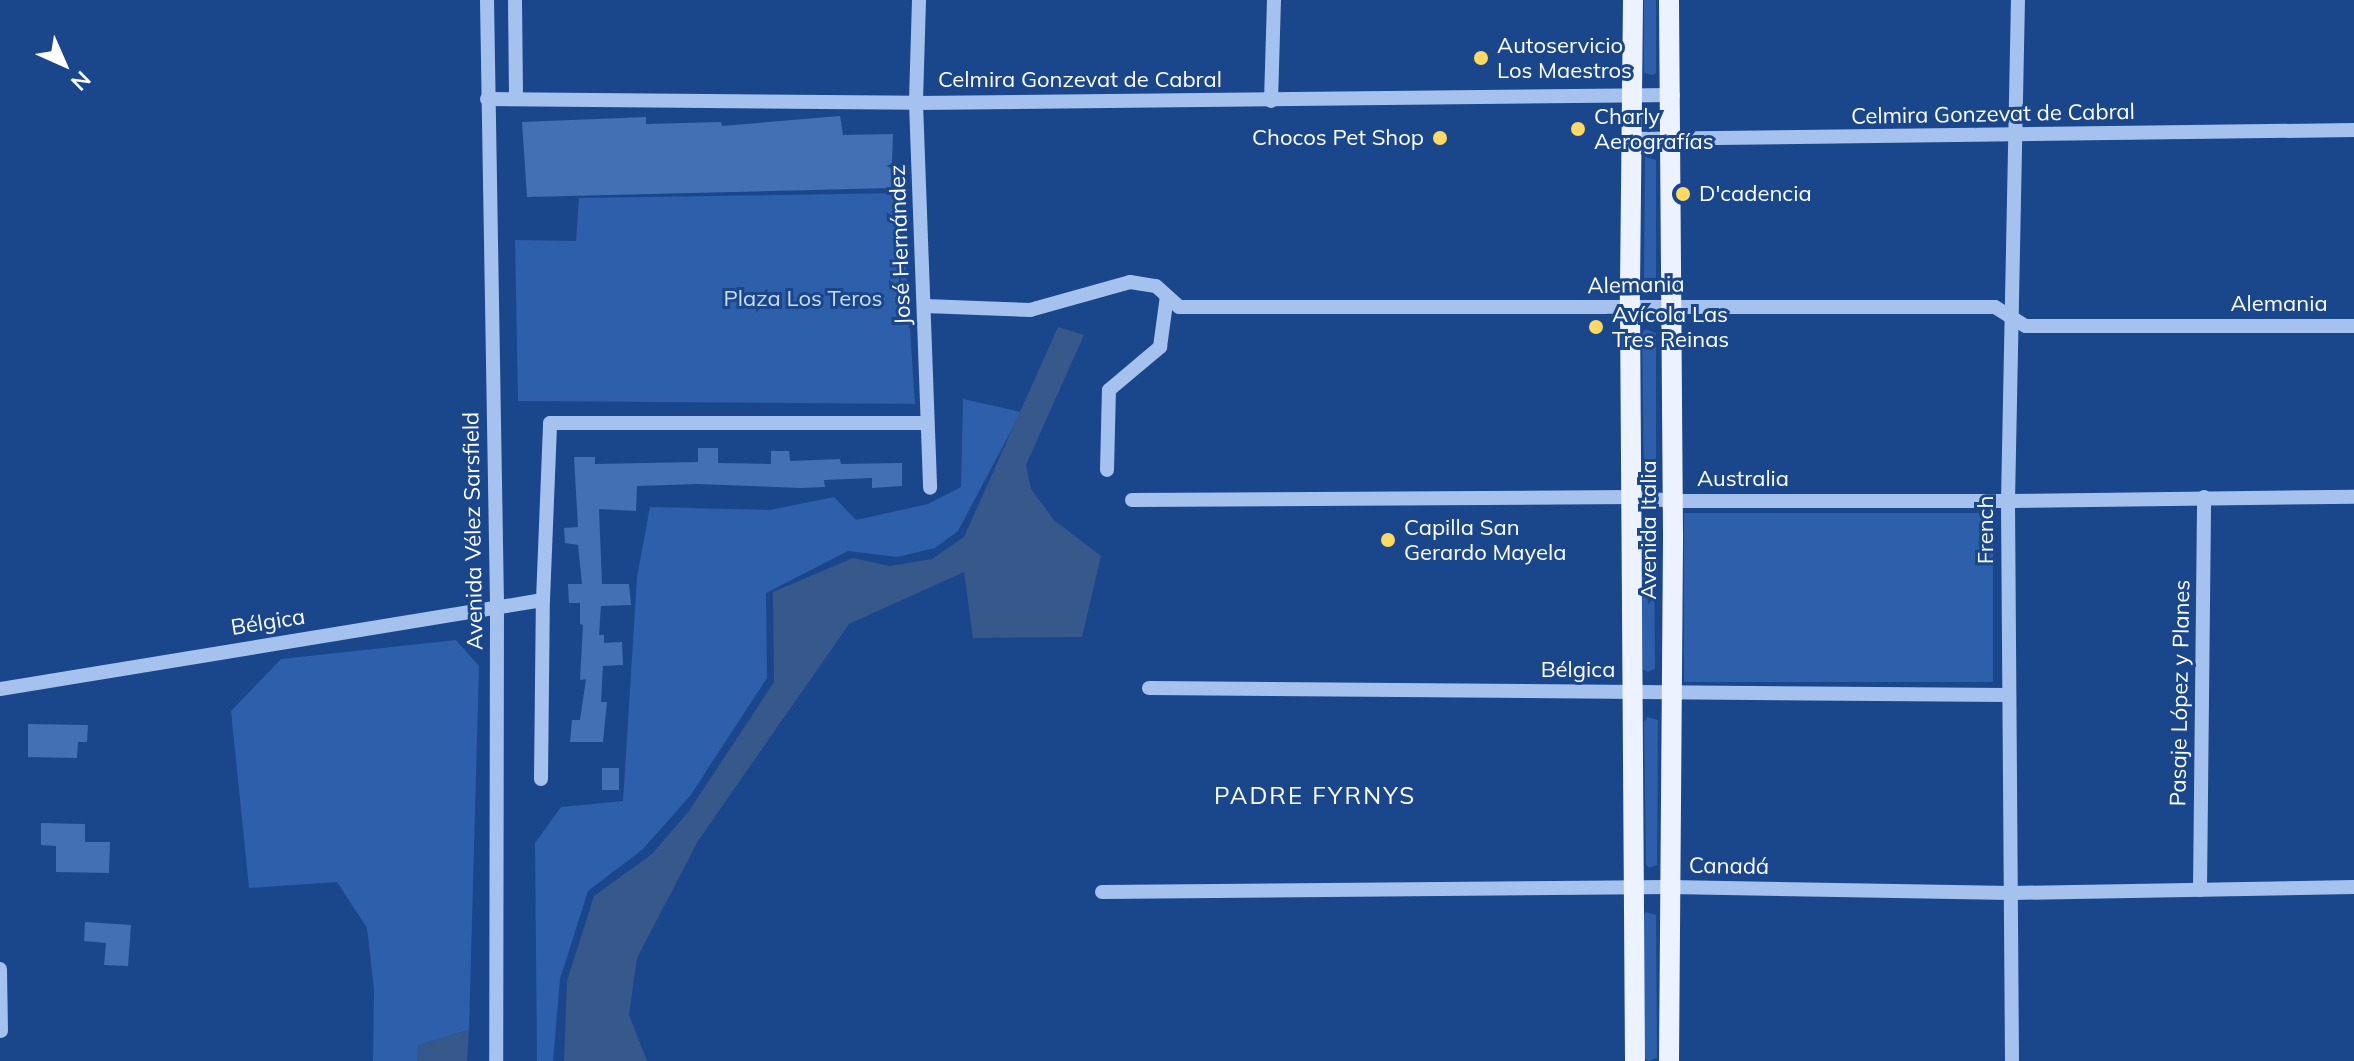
<!DOCTYPE html>
<meta charset="utf-8">
<style>
body{margin:0}
#map{position:relative;width:2354px;height:1061px;overflow:hidden;background:#1a468c;font-family:Mulish,sans-serif}
div>[style]{position:absolute}
[style*='--x']{left:calc(var(--x)*1px);top:calc(var(--y)*1px);width:calc(var(--w)*1px);rotate:calc(var(--a)*1deg)}
.green>*{inset:0;background:#2d5faa;transform-origin:0 0}
.water>*{inset:0;background:#37588b}
.building>*{inset:0;background:#4370b4;transform-origin:0 0}
.minor>*{height:14px;margin:-7px;padding:0 7px;transform-origin:7px;border-radius:7px;background:#a5c2ee}
.major>*{height:20px;margin:-10px;padding:0 10px;transform-origin:10px;border-radius:10px;background:#ecf2ff}
.dots>*{width:22px;height:22px;translate:-50% -50%;box-sizing:border-box;border:4px solid #1a468c;border-radius:50%}
span{translate:-50% -50%;white-space:nowrap;text-align:center;line-height:1.15;-webkit-text-stroke:6px #1a468c;paint-order:stroke}
.poi-label{font-size:22px;color:#fff}
.left{translate:0 -50%;text-align:left}
.right{translate:-100% -50%;text-align:right}
.street-label{font-size:22px;color:#fff}
.park-label{font-size:22px;color:#cbdefa}
.neighbourhood-label{font-size:24px;color:#fff;letter-spacing:2px}
.north{position:absolute;left:24px;top:24px;width:80px;height:80px;-webkit-text-stroke:6px #1a468c;paint-order:stroke;rotate:135deg;font-size:22px;font-weight:700;line-height:32px;text-align:center;color:#fff}
.north::after{content:'';display:block;margin:auto;width:28px;height:36px;background:#fff;clip-path:polygon(50% 0,100% 100%,50% 72%,0 100%)}
</style>
<div id="map">
<div class="green">
<div style="clip-path:polygon(1644px 0,1656px 0,1656px 73px,1653px 75px,1644px 73px)"></div>
<div style="clip-path:polygon(1645px 157px,1656px 160px,1656px 280px,1648px 283px,1644px 280px)"></div>
<div style="clip-path:polygon(901px 193px,915px 404px,518px 401px,515px 240px,576px 241px,579px 198px)"></div>
<div style="clip-path:polygon(1645px 329px,1656px 333px,1656px 473px,1647px 475px,1644px 473px,1642px 334px)"></div>
<div style="clip-path:polygon(963px 399px,1021px 412px,958px 531px,935px 548px,897px 557px,848px 551px,766px 593px,767px 678px,690px 796px,642px 850px,588px 891px,560px 979px,553px 1061px,537px 1061px,535px 843px,561px 807px,623px 801px,637px 577px,650px 507px,770px 510px,834px 497px,856px 520px,928px 504px,961px 487px)"></div>
<div style="left:1993px;top:513px;width:169px;height:309px;rotate:90deg"></div>
<div style="clip-path:polygon(1644px 525px,1654px 528px,1655px 669px,1647px 672px,1643px 669px,1641px 529px)"></div>
<div style="clip-path:polygon(456px 640px,479px 666px,469px 1030px,419px 1045px,417px 1061px,373px 1061px,374px 990px,367px 928px,337px 882px,249px 888px,231px 711px,281px 659px)"></div>
<div style="clip-path:polygon(1647px 717px,1658px 720px,1657px 865px,1649px 868px,1646px 865px,1644px 722px)"></div>
<div style="clip-path:polygon(1646px 912px,1656px 915px,1657px 1058px,1648px 1061px,1645px 1058px,1643px 916px)"></div>
</div>
<div class="water">
<div style="clip-path:polygon(1058px 327px,1084px 335px,1026px 465px,1031px 489px,1054px 520px,1101px 556px,1082px 637px,973px 638px,964px 572px,849px 624px,698px 841px,637px 958px,629px 1015px,647px 1061px,564px 1061px,567px 981px,594px 896px,652px 854px,689px 811px,774px 682px,773px 592px,853px 558px,890px 566px,932px 559px,964px 537px)"></div>
<div style="clip-path:polygon(469px 1030px,467px 1061px,417px 1061px,419px 1045px)"></div>
</div>
<div class="building">
<div style="clip-path:polygon(840px 116px,843px 135px,893px 134px,891px 188px,527px 197px,522px 122px,646px 117px,646px 124px,721px 122px,722px 126px)"></div>
<div style="clip-path:polygon(698px 448px,718px 448px,718px 463px,771px 464px,771px 451px,789px 451px,790px 461px,840px 459px,841px 464px,902px 463px,902px 486px,872px 488px,872px 478px,824px 480px,825px 487px,801px 488px,698px 484px,637px 486px,636px 511px,599px 509px,602px 584px,629px 584px,631px 605px,601px 606px,599px 635px,604px 635px,604px 643px,622px 642px,623px 665px,603px 666px,601px 702px,607px 702px,603px 742px,570px 742px,572px 720px,580px 720px,586px 679px,580px 680px,583px 625px,580px 624px,580px 603px,569px 603px,568px 584px,582px 584px,578px 545px,565px 543px,564px 528px,578px 527px,574px 457px,595px 457px,595px 464px,698px 462px)"></div>
<div style="clip-path:polygon(28px 724px,88px 725px,87px 742px,78px 742px,77px 758px,28px 757px)"></div>
<div style="left:602px;top:768px;width:17px;height:22px"></div>
<div style="clip-path:polygon(41px 823px,85px 824px,85px 842px,110px 842px,109px 873px,56px 872px,56px 846px,41px 845px)"></div>
<div style="clip-path:polygon(85px 922px,131px 925px,128px 966px,104px 965px,106px 943px,84px 941px)"></div>
</div>
<div class="minor">
<div style="--x:487;--y:0;--w:606;--a:89.05"></div>
<div style="--x:497;--y:606;--w:455;--a:90.1"></div>
<div style="--x:515;--y:0;--w:97;--a:89.4"></div>
<div style="--x:919;--y:0;--w:103;--a:91.7"></div>
<div style="--x:916;--y:103;--w:385;--a:87.9"></div>
<div style="--x:487;--y:99;--w:429;--a:0.5"></div>
<div style="--x:916;--y:103;--w:757;--a:-0.61"></div>
<div style="--x:1271;--y:101;--w:101;--a:-88.3"></div>
<div style="--x:1632;--y:139;--w:722;--a:-0.71"></div>
<div style="--x:925;--y:306;--w:105;--a:2.2"></div>
<div style="--x:1030;--y:310;--w:104;--a:-15.6"></div>
<div style="--x:1130;--y:282;--w:26;--a:9"></div>
<div style="--x:1156;--y:286;--w:31;--a:42"></div>
<div style="--x:1179;--y:307;--w:816;--a:0"></div>
<div style="--x:1995;--y:307;--w:36;--a:32"></div>
<div style="--x:2026;--y:326;--w:328;--a:0"></div>
<div style="--x:1107;--y:470;--w:80;--a:-88.6"></div>
<div style="--x:1109;--y:390;--w:67;--a:-40.1"></div>
<div style="--x:1160;--y:347;--w:51;--a:-82.2"></div>
<div style="--x:1132;--y:500;--w:501;--a:-0.34"></div>
<div style="--x:1633;--y:497;--w:40;--a:5.7"></div>
<div style="--x:1673;--y:501;--w:335;--a:0"></div>
<div style="--x:2008;--y:501;--w:346;--a:-0.7"></div>
<div style="--x:1149;--y:688;--w:859;--a:0.47"></div>
<div style="--x:0;--y:689;--w:550;--a:-9.31"></div>
<div style="--x:541;--y:779;--w:179;--a:-89.4"></div>
<div style="--x:543;--y:600;--w:177;--a:-87.7"></div>
<div style="--x:550;--y:423;--w:377;--a:0"></div>
<div style="--x:2200;--y:890;--w:393;--a:-89.4"></div>
<div style="--x:1102;--y:892;--w:568;--a:-0.5"></div>
<div style="--x:1670;--y:887;--w:342;--a:1"></div>
<div style="--x:2012;--y:893;--w:342;--a:-1"></div>
<div style="--x:0;--y:969;--w:62;--a:89.1"></div>
<div style="--x:2012;--y:1061;--w:560;--a:-90.41"></div>
<div style="--x:2008;--y:501;--w:501;--a:-88.86"></div>
</div>
<div class="major">
<div style="--x:1633;--y:0;--w:307;--a:90.6"></div>
<div style="--x:1630;--y:307;--w:754;--a:89.62"></div>
<div style="--x:1669;--y:1061;--w:526;--a:-89.56"></div>
<div style="--x:1673;--y:535;--w:535;--a:-90.43"></div>
</div>
<div class="dots">
<div style="left:1481px;top:58px;background:#ffd962"></div>
<div style="left:1578px;top:129px;background:#ffd962"></div>
<div style="left:1440px;top:138px;background:#ffd962"></div>
<div style="left:1683px;top:194px;background:#ffd962"></div>
<div style="left:1596px;top:327px;background:#ffd962"></div>
<div style="left:1388px;top:540px;background:#ffd962"></div>
</div>
<div class="poi-label">
<span class="left" style="left:1497px;top:58px">Autoservicio<br>Los Maestros</span>
<span class="left" style="left:1594px;top:129px">Charly<br>Aerografías</span>
<span class="right" style="left:1424px;top:138px">Chocos Pet Shop</span>
<span class="left" style="left:1699px;top:194px">D'cadencia</span>
<span class="left" style="left:1612px;top:327px">Avícola Las<br>Tres Reinas</span>
<span class="left" style="left:1404px;top:540px">Capilla San<br>Gerardo Mayela</span>
</div>
<div class="street-label">
<span style="left:1080px;top:80px">Celmira Gonzevat de Cabral</span>
<span style="left:1993px;top:114px;rotate:-1deg">Celmira Gonzevat de Cabral</span>
<span style="left:900px;top:245px;rotate:-92deg">José Hernández</span>
<span style="left:1636px;top:285px;rotate:-1deg">Alemania</span>
<span style="left:2279px;top:304px">Alemania</span>
<span style="left:1743px;top:479px">Australia</span>
<span style="left:1649px;top:530px;rotate:-90deg">Avenida Italia</span>
<span style="left:1986px;top:530px;rotate:-90deg">French</span>
<span style="left:473px;top:531px;rotate:-91deg">Avenida Vélez Sarsfield</span>
<span style="left:268px;top:622px;rotate:-9deg">Bélgica</span>
<span style="left:1578px;top:670px">Bélgica</span>
<span style="left:2180px;top:693px;rotate:-89deg">Pasaje López y Planes</span>
<span style="left:1729px;top:866px;rotate:1deg">Canadá</span>
</div>
<div class="park-label">
<span style="left:803px;top:299px">Plaza Los Teros</span>
</div>
<div class="neighbourhood-label">
<span style="left:1315px;top:796px">PADRE FYRNYS</span>
</div>
<div class="north">N</div>
</div>
